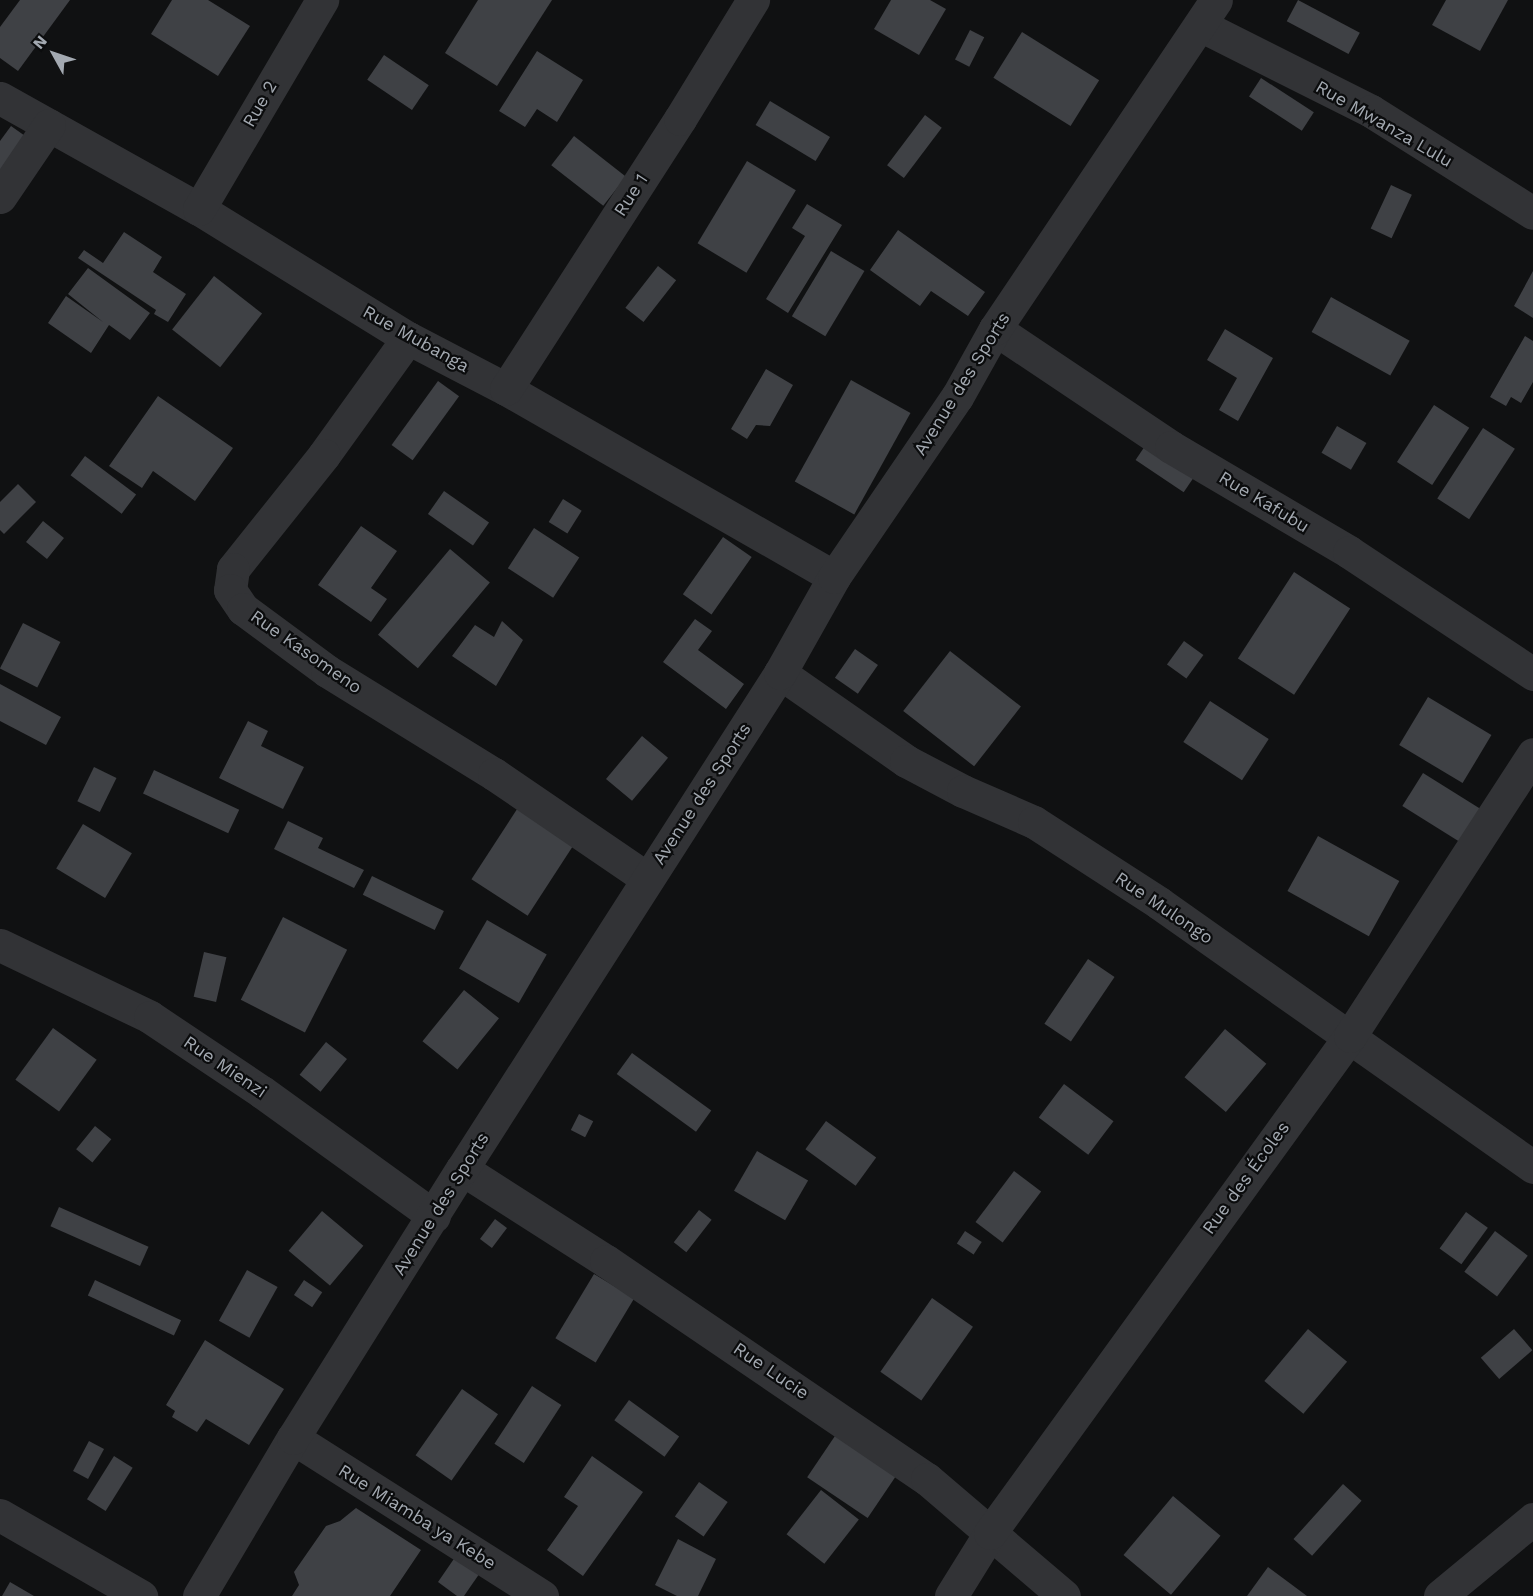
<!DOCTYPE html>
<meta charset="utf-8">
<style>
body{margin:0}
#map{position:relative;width:1533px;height:1596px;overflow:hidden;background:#101112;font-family:"Work Sans",sans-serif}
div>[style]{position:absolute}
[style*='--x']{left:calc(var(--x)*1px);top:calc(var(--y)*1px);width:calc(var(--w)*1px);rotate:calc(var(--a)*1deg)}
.building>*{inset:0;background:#3f4145;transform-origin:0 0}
.minor>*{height:33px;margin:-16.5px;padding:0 16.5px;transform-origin:16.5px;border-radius:16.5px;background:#323336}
.tertiary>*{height:33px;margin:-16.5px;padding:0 16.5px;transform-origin:16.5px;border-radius:16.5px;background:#323336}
span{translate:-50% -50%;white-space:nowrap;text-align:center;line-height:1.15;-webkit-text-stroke:4.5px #0b0c0d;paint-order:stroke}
.street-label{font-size:18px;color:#a3a9b1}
.north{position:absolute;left:24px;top:24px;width:60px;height:60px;-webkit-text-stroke:4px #0b0c0d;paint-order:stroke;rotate:310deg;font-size:16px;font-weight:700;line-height:24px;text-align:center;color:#a3a9b1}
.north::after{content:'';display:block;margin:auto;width:21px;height:27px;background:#a3a9b1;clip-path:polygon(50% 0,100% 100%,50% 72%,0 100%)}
</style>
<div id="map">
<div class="building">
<div style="clip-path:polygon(20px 0,70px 0,18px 71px,0 58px,0 27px)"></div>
<div style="clip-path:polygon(172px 0,208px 0,250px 26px,218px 76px,151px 34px)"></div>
<div style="clip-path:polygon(478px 0,552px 0,497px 86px,445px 53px)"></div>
<div style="clip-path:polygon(891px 0,930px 0,946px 9px,919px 55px,874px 29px)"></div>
<div style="left:1298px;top:0;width:70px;height:24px;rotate:28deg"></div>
<div style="clip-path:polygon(1446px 0,1508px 0,1480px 51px,1432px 25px)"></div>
<div style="left:970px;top:30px;width:16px;height:33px;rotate:27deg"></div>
<div style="left:1022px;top:32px;width:91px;height:54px;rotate:32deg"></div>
<div style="clip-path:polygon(537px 51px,583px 80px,557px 122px,537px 109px,525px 127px,499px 111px)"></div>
<div style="left:384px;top:55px;width:54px;height:30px;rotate:34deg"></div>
<div style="left:1261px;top:78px;width:63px;height:22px;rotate:33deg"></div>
<div style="left:770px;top:101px;width:70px;height:28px;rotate:31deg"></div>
<div style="left:925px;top:115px;width:21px;height:63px;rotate:37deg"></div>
<div style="clip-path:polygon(11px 126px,35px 143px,0 181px,0 141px)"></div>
<div style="left:574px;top:136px;width:66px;height:37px;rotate:38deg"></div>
<div style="left:747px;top:161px;width:57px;height:96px;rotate:31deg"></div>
<div style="left:1391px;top:185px;width:23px;height:48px;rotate:25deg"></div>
<div style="clip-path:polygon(807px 204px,842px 225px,788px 313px,766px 299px,805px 236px,792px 228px)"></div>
<div style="clip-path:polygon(898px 230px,985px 292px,968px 316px,931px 291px,920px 306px,870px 270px)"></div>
<div style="clip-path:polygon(124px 232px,162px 257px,153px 272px,186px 294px,168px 322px,154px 314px,156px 310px,78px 258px,84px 250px,103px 263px)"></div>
<div style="left:831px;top:251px;width:39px;height:76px;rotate:31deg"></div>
<div style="left:658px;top:266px;width:23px;height:53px;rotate:38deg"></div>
<div style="clip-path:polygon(88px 268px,150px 313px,130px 340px,109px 325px,91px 353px,48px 323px,66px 296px,103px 322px,68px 294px)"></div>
<div style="clip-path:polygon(1533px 271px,1533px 318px,1514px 306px)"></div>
<div style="left:214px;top:276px;width:61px;height:68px;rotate:38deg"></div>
<div style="left:1331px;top:297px;width:90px;height:40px;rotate:29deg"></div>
<div style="clip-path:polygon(1225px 329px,1273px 358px,1238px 421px,1219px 410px,1237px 378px,1207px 360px)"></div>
<div style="clip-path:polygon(1525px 336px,1533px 341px,1533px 382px,1521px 403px,1511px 397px,1506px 406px,1490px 397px)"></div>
<div style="clip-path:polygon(766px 369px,793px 385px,770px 426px,756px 425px,747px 439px,731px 429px)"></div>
<div style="left:851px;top:380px;width:68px;height:116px;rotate:29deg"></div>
<div style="left:438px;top:381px;width:26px;height:79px;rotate:36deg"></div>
<div style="clip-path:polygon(158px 396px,233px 448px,195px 501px,153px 471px,142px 488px,109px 466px)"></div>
<div style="left:1434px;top:405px;width:42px;height:68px;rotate:33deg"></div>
<div style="left:1337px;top:426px;width:34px;height:31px;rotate:30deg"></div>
<div style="left:1483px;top:428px;width:38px;height:84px;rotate:33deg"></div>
<div style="left:1149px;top:440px;width:58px;height:24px;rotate:34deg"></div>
<div style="left:85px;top:456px;width:64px;height:24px;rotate:37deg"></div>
<div style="clip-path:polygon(18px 484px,36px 502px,4px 534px,0 530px,0 502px)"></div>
<div style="left:444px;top:491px;width:55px;height:28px;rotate:35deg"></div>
<div style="left:563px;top:499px;width:22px;height:27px;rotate:32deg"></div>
<div style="left:43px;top:521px;width:27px;height:27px;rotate:39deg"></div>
<div style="clip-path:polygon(361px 526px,397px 551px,371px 588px,387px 599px,371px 622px,318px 585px)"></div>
<div style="left:534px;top:528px;width:54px;height:48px;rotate:33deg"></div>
<div style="left:723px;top:537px;width:35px;height:70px;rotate:35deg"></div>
<div style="left:450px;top:549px;width:52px;height:112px;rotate:40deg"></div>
<div style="left:1294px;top:572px;width:67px;height:103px;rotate:33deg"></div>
<div style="clip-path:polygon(695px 619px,712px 631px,698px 650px,744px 684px,726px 709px,663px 662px)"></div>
<div style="clip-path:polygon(502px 621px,523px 640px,496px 686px,452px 656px,475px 625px,494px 637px)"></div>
<div style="left:23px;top:623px;width:42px;height:51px;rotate:27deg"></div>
<div style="left:1184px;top:641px;width:24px;height:29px;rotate:36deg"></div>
<div style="left:855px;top:649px;width:28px;height:35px;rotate:35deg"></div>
<div style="left:950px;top:651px;width:90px;height:76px;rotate:38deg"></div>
<div style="clip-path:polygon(0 684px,61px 717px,46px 745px,0 721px)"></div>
<div style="left:1428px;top:697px;width:74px;height:56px;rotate:31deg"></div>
<div style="left:1210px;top:701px;width:70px;height:49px;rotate:33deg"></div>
<div style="clip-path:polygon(248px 721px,268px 731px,261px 746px,304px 767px,283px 809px,219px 778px)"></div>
<div style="left:642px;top:736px;width:34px;height:56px;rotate:40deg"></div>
<div style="left:94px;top:767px;width:25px;height:38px;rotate:26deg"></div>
<div style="left:154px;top:770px;width:94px;height:26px;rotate:25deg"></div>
<div style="left:1423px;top:773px;width:75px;height:39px;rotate:32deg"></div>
<div style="left:521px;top:803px;width:67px;height:91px;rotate:33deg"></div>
<div style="clip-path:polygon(288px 821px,323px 838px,318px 848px,364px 870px,354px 888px,274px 849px)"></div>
<div style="left:83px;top:824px;width:57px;height:52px;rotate:31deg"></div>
<div style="left:1318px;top:836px;width:93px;height:63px;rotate:29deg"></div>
<div style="left:372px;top:876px;width:80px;height:21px;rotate:26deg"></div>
<div style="left:283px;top:917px;width:72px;height:93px;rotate:27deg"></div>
<div style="left:487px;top:920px;width:69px;height:56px;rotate:30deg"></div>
<div style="left:204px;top:952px;width:23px;height:46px;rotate:13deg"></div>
<div style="left:1088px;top:959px;width:32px;height:78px;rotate:34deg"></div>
<div style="left:464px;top:990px;width:45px;height:66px;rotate:39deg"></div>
<div style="left:53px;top:1028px;width:54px;height:64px;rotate:36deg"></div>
<div style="left:1225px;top:1029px;width:54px;height:63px;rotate:40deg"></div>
<div style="left:326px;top:1042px;width:27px;height:42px;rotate:39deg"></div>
<div style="left:632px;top:1053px;width:98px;height:26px;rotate:36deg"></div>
<div style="left:1064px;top:1084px;width:62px;height:42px;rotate:37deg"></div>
<div style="left:579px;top:1114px;width:16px;height:18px;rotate:27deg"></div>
<div style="left:826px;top:1121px;width:62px;height:35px;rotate:36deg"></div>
<div style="left:95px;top:1126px;width:21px;height:30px;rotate:39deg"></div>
<div style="left:757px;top:1151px;width:59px;height:46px;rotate:30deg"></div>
<div style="left:1014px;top:1171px;width:34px;height:64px;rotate:37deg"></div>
<div style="left:59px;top:1207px;width:98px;height:21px;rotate:24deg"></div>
<div style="left:699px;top:1210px;width:16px;height:41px;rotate:38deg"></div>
<div style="left:322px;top:1211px;width:54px;height:52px;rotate:40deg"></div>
<div style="left:1466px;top:1212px;width:27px;height:45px;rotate:36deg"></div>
<div style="left:495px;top:1219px;width:15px;height:25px;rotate:37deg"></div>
<div style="left:965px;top:1231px;width:20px;height:15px;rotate:33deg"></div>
<div style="left:1495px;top:1231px;width:41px;height:51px;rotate:37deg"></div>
<div style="left:247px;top:1270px;width:35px;height:58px;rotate:29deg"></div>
<div style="left:594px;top:1274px;width:47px;height:75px;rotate:31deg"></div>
<div style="left:95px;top:1280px;width:95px;height:17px;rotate:25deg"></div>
<div style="left:304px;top:1280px;width:22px;height:18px;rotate:34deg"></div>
<div style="left:932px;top:1298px;width:50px;height:90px;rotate:35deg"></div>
<div style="left:1308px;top:1329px;width:51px;height:68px;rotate:40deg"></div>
<div style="left:1514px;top:1329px;width:28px;height:44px;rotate:49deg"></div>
<div style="clip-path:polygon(205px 1340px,284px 1389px,249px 1445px,206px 1419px,197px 1432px,172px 1417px,175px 1411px,166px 1405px)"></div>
<div style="left:532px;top:1386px;width:35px;height:69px;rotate:33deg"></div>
<div style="left:462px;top:1389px;width:44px;height:81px;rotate:35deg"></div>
<div style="left:629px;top:1400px;width:62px;height:25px;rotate:36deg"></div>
<div style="left:839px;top:1430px;width:73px;height:57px;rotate:34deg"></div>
<div style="left:89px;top:1441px;width:17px;height:34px;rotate:28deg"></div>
<div style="left:114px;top:1456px;width:22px;height:51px;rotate:32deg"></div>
<div style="clip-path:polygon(592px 1456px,643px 1492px,583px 1576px,547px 1550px,578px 1506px,564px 1497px)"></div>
<div style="left:699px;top:1482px;width:35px;height:42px;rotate:35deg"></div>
<div style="left:1343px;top:1484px;width:25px;height:74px;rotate:42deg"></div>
<div style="left:821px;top:1490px;width:48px;height:56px;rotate:38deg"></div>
<div style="left:1173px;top:1496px;width:62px;height:77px;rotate:40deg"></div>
<div style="clip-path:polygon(356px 1508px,421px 1550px,390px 1596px,292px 1596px,299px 1585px,294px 1572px,326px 1526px,340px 1521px)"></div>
<div style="clip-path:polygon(678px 1539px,716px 1559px,698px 1596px,677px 1596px,655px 1585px)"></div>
<div style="clip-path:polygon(460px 1550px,484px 1567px,464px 1596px,457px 1596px,438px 1582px)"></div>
<div style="clip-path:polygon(1268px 1567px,1307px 1596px,1247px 1596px)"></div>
<div style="clip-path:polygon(10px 1582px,34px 1596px,2px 1596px)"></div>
</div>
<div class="minor">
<div style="--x:1200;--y:25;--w:191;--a:26.7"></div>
<div style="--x:1371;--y:111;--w:191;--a:32.2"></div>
<div style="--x:0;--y:98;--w:228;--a:29.2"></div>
<div style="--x:199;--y:209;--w:246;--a:31.7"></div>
<div style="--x:408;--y:338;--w:110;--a:27.5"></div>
<div style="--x:506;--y:389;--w:378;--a:29.8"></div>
<div style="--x:0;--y:197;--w:87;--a:-55.8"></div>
<div style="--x:199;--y:209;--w:243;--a:-59.5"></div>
<div style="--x:995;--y:329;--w:212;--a:33.8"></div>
<div style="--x:1171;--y:447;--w:207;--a:30.5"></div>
<div style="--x:1349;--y:552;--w:221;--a:33.5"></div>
<div style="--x:408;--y:338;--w:144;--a:125.7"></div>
<div style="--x:324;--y:455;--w:146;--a:128.6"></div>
<div style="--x:233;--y:569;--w:21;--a:98"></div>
<div style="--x:230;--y:590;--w:23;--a:56"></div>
<div style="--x:243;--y:609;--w:104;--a:36.4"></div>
<div style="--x:327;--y:671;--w:196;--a:31.7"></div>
<div style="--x:494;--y:774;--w:186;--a:34.3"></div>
<div style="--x:506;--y:389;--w:321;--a:-57.2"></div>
<div style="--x:680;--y:119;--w:140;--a:-58.5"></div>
<div style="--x:780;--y:673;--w:154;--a:34.9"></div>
<div style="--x:906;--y:761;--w:64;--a:27.8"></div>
<div style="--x:963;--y:791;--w:77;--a:23.6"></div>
<div style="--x:1034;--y:822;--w:149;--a:32.9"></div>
<div style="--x:1159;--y:903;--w:458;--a:35.2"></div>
<div style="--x:0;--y:945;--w:166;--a:25.6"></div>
<div style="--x:150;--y:1017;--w:135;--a:33.8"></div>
<div style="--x:262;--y:1092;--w:212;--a:35.8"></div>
<div style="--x:462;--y:1169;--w:171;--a:32.6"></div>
<div style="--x:606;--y:1261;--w:388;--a:34.2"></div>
<div style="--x:927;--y:1479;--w:180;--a:40.5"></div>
<div style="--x:293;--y:1438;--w:295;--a:32.4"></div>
<div style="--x:0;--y:1515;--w:163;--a:29.9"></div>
<div style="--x:951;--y:1596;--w:74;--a:-58.2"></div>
<div style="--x:990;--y:1533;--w:614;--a:-54.08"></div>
<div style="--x:1350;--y:1036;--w:336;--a:-57"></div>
<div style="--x:1440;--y:1596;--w:121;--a:-39.6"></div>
</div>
<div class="tertiary">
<div style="--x:199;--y:1596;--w:184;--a:-59.3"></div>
<div style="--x:293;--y:1438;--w:318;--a:-57.9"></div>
<div style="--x:462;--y:1169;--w:589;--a:-57.33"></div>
<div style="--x:780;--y:673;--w:110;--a:-60.6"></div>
<div style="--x:834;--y:577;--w:218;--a:-55.7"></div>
<div style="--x:957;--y:397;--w:78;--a:-60.8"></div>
<div style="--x:995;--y:329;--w:396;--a:-56.1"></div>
</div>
<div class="street-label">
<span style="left:260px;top:104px;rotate:-60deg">Rue 2</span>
<span style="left:1384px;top:124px;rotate:30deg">Rue Mwanza Lulu</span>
<span style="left:631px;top:195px;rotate:-57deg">Rue 1</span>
<span style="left:416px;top:339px;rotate:29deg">Rue Mubanga</span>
<span style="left:962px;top:384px;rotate:-58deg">Avenue des Sports</span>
<span style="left:1264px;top:502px;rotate:31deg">Rue Kafubu</span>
<span style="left:306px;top:652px;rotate:35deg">Rue Kasomeno</span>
<span style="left:702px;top:794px;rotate:-57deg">Avenue des Sports</span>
<span style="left:1164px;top:908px;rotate:34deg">Rue Mulongo</span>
<span style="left:225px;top:1067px;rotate:34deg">Rue Mienzi</span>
<span style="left:1246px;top:1178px;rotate:-54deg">Rue des Écoles</span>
<span style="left:441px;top:1204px;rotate:-58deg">Avenue des Sports</span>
<span style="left:771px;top:1371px;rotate:34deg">Rue Lucie</span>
<span style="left:417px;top:1517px;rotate:32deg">Rue Miamba ya Kebe</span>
</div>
<div class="north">N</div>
</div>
